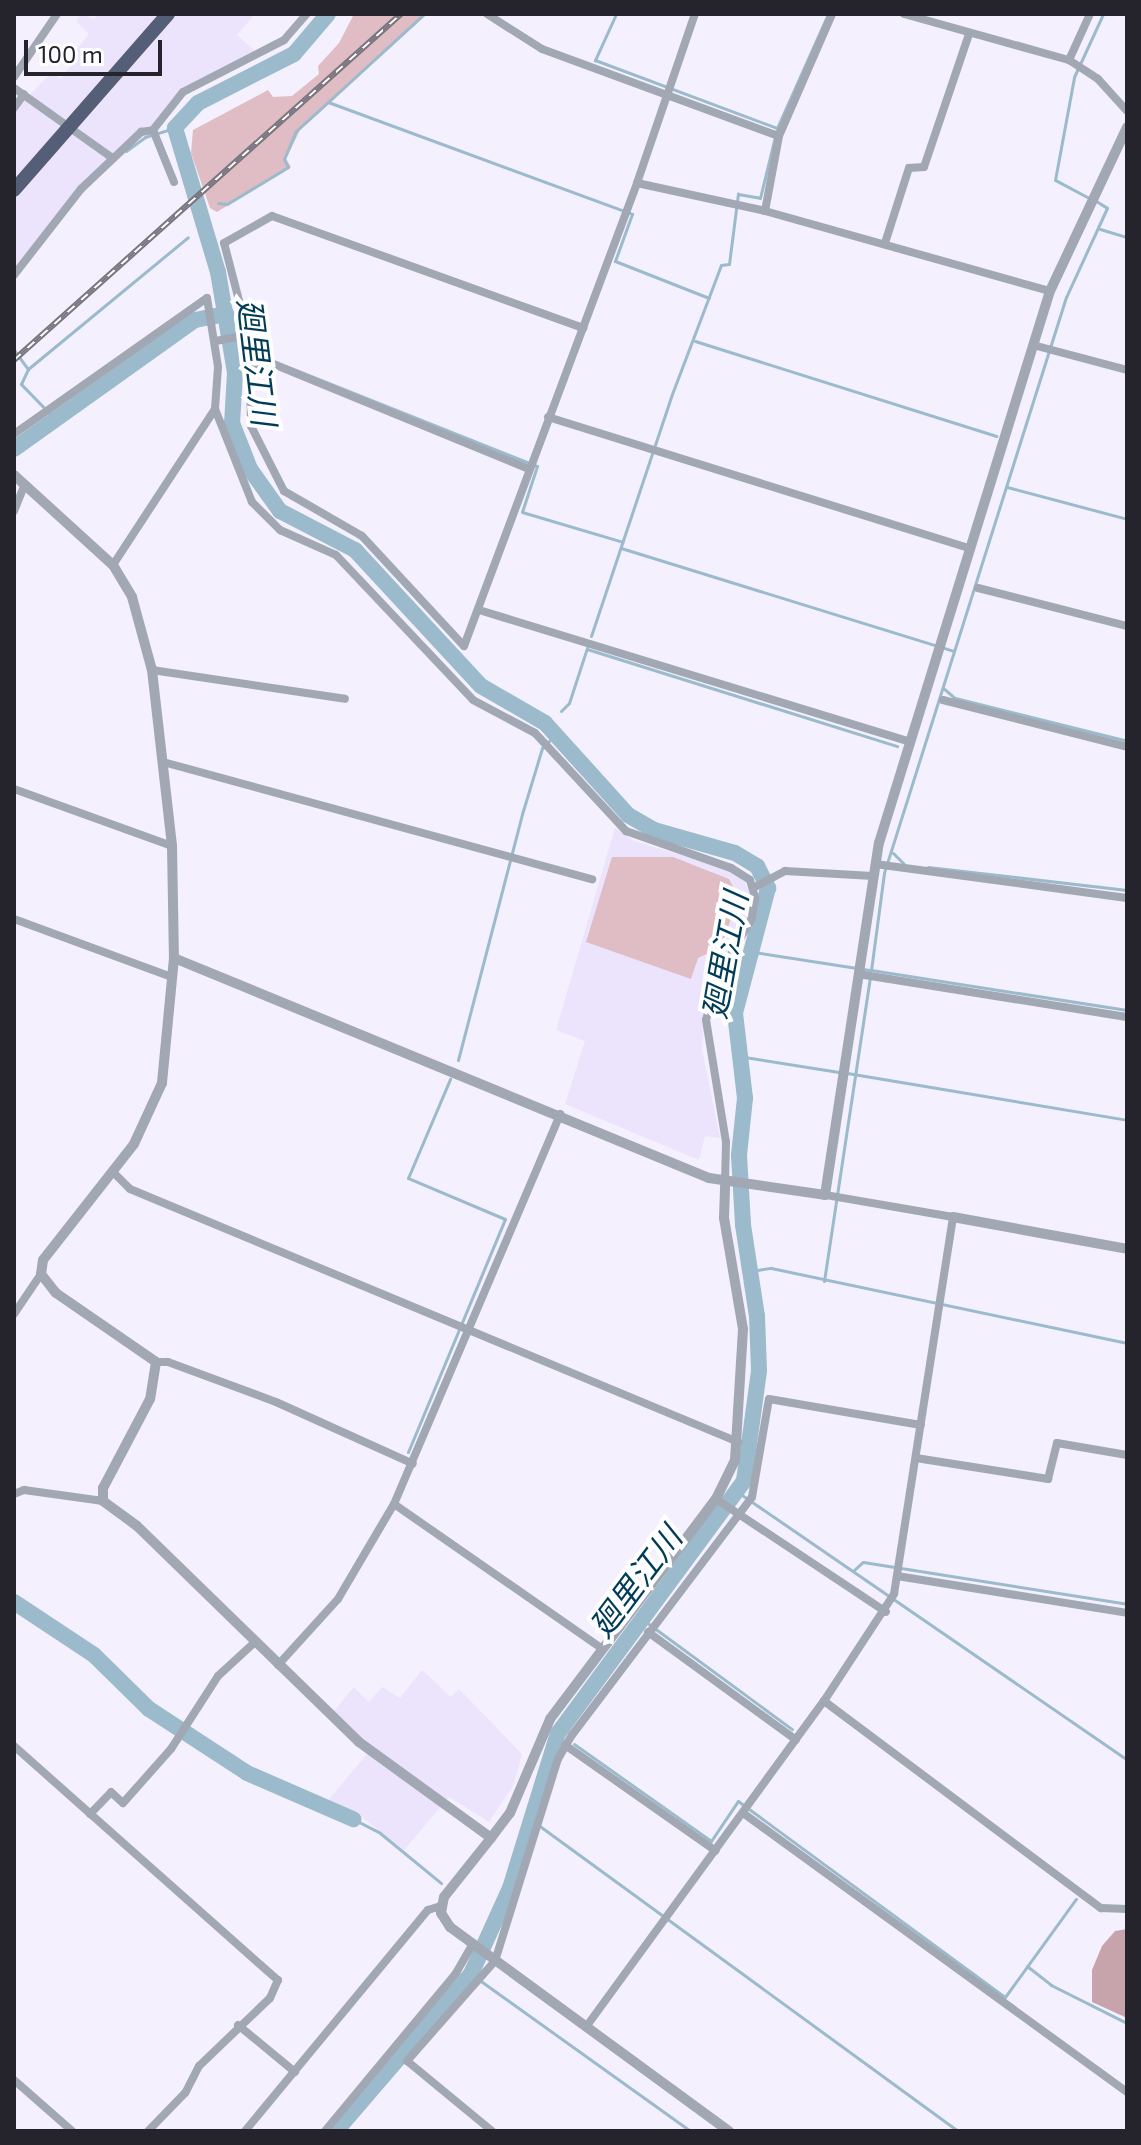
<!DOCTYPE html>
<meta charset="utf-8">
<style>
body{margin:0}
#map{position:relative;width:1141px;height:2145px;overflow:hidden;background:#f4f0fe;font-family:"Exo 2","Noto Sans JP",sans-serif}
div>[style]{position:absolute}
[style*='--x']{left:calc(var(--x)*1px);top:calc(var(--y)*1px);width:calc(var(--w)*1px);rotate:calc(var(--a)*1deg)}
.built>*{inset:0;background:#ebe4fc}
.green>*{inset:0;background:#e0bcc4}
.forest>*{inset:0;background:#c7a4ac}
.stream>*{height:3px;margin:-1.5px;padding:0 1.5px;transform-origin:1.5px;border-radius:1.5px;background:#9bbacc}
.river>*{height:16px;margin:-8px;padding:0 8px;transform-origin:8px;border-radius:8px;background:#9bbacc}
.minor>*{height:8px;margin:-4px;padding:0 4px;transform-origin:4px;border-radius:4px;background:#a2a7b4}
.tertiary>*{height:10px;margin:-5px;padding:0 5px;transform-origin:5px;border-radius:5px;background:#a2a7b4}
.trunk>*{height:14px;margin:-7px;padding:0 7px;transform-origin:7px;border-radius:7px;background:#545e76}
.rail>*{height:6px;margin-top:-3px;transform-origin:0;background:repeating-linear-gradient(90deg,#fff 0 9px,#78757f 0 18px);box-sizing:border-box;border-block:2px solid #78757f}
span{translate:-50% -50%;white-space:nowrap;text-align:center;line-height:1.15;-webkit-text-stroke:8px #fff;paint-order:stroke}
.water-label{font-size:32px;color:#003c57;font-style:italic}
.frame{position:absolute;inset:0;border:16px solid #25232b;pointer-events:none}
.scale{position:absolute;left:24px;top:40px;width:138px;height:36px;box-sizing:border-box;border:4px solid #25232b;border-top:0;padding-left:10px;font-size:24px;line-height:28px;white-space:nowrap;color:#25232b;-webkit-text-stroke:6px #fff;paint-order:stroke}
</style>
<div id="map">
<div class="built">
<div style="clip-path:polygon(82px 14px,94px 19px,99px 14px,160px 14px,14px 181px,14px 111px,52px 72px,60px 79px,77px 59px,72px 55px,89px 34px,76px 21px)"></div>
<div style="clip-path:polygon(177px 14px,255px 14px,237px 35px,256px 52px,181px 90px,151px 131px,83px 191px,14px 281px,14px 200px)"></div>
<div style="clip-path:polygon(615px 828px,634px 841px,730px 870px,744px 879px,751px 897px,748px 916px,706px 998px,702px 1049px,720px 1138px,705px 1136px,699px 1160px,565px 1104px,585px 1041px,556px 1030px)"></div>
<div style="clip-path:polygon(422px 1670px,451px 1697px,459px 1689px,522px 1754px,514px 1784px,489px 1822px,449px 1797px,404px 1850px,362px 1817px,324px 1805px,373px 1747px,334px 1711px,354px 1687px,369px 1702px,382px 1687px,400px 1698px)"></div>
</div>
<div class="green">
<div style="clip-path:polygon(354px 14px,427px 14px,300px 130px,286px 159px,291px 167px,217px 212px,210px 208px,191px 153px,193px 130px,268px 90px,273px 97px,292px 96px,319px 74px,318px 66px,339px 43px)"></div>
<div style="clip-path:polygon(612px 857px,673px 857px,729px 879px,738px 896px,722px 947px,698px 958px,691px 979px,586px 942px)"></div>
</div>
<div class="forest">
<div style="clip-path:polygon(1127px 1929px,1127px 2018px,1092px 2002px,1092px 1970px,1102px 1946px,1115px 1931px)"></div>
</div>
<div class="stream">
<div style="--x:616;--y:14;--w:51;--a:114.5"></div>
<div style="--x:595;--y:60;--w:194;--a:20.5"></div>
<div style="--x:328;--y:102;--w:130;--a:-42.5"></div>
<div style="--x:126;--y:151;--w:24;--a:-36"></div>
<div style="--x:145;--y:137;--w:31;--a:-17"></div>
<div style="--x:1089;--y:198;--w:38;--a:-152"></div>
<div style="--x:1055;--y:180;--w:105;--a:-79.5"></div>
<div style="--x:1074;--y:77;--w:69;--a:-65.3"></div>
<div style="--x:1096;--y:201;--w:13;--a:32"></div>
<div style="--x:1107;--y:208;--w:98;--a:114.7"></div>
<div style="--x:1066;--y:297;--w:604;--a:107.54"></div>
<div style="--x:884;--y:873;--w:98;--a:97.6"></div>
<div style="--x:871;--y:970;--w:259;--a:8.9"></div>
<div style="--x:218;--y:203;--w:9;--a:6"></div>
<div style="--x:227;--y:204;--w:71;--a:-31.2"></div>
<div style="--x:288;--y:167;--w:9;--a:-117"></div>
<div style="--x:284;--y:159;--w:30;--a:-67"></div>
<div style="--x:296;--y:131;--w:43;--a:-42.2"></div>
<div style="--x:328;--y:102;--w:324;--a:20.2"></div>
<div style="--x:632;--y:214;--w:50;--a:109.9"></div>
<div style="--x:615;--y:261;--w:101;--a:21.5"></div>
<div style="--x:1100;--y:229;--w:28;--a:17"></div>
<div style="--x:695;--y:341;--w:316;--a:17.5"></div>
<div style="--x:14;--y:350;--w:24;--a:54"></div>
<div style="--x:258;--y:355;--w:300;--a:21.7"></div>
<div style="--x:537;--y:466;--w:48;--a:108.1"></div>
<div style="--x:522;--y:512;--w:105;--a:16.5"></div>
<div style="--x:233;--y:356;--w:8;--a:-14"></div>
<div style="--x:55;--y:419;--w:49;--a:-134.2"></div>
<div style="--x:21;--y:384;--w:17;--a:-65"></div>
<div style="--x:28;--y:369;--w:207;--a:-39.5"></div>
<div style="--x:1007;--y:487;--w:124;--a:14.9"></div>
<div style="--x:621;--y:548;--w:348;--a:17.2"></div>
<div style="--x:591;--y:636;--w:255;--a:-71.5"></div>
<div style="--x:672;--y:394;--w:138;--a:-69.2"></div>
<div style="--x:721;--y:265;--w:8;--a:-7"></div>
<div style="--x:729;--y:264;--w:71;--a:-82.7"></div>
<div style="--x:738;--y:194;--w:22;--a:10"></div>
<div style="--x:760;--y:198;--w:72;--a:-76.3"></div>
<div style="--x:777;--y:128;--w:125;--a:-65.9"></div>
<div style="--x:587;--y:649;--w:325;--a:17.4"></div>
<div style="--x:943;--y:688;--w:16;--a:40"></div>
<div style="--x:955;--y:698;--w:177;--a:14"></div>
<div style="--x:561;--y:711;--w:11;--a:-45"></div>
<div style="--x:569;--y:703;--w:58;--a:-71.9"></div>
<div style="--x:545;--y:723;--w:6;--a:-39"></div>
<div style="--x:893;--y:853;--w:16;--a:45"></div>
<div style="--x:928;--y:867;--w:200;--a:6.6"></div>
<div style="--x:754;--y:952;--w:117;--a:8.8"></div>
<div style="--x:738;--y:1056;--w:102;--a:9"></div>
<div style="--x:458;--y:1060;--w:254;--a:-75.4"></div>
<div style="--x:522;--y:814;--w:69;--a:-73.1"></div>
<div style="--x:542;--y:748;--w:20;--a:-45"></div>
<div style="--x:847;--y:1073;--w:284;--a:9.5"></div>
<div style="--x:751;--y:1271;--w:20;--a:-9"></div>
<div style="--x:771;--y:1268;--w:364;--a:11.9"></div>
<div style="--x:824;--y:1281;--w:308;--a:-81.4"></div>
<div style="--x:408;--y:1452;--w:252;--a:-67.4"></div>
<div style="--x:505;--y:1219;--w:105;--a:-157.1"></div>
<div style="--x:408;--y:1178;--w:108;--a:-67"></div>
<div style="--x:739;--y:1493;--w:471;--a:34.5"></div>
<div style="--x:854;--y:1570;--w:12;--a:-42"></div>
<div style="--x:863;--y:1562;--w:267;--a:9"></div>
<div style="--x:642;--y:1619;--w:186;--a:36.3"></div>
<div style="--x:558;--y:1733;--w:6;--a:31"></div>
<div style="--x:574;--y:1744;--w:168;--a:35.3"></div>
<div style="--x:711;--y:1841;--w:48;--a:-56"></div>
<div style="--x:738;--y:1801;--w:331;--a:36.3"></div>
<div style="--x:1005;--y:1997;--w:121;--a:-54.1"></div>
<div style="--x:353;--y:1819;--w:30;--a:27"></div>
<div style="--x:380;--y:1833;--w:79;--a:39.3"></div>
<div style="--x:530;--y:1819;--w:530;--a:36.09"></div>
<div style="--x:1027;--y:1966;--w:31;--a:38"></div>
<div style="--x:1051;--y:1985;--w:85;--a:26.6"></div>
<div style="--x:471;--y:1974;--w:269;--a:35.6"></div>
</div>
<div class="river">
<div style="--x:328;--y:14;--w:52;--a:130.4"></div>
<div style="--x:294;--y:54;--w:108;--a:153"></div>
<div style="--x:198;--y:103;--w:34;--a:133"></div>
<div style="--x:175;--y:128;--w:150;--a:73.4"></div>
<div style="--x:218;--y:272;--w:102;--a:80.4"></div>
<div style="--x:235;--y:373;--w:50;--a:93.4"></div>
<div style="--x:232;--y:423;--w:49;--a:68.6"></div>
<div style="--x:250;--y:469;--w:52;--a:54.5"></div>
<div style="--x:280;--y:511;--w:85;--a:27.5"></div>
<div style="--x:355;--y:550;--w:185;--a:47.2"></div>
<div style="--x:481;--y:686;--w:74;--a:30"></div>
<div style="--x:545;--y:723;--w:124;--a:47.9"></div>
<div style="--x:628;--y:815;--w:30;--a:30"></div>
<div style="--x:654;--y:830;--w:84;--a:15.9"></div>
<div style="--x:735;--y:853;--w:26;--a:31"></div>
<div style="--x:757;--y:866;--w:25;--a:63"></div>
<div style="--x:768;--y:888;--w:129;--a:104.8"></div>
<div style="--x:735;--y:1013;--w:86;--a:83.3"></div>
<div style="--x:745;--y:1098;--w:57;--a:96"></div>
<div style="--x:739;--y:1155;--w:70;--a:86.7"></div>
<div style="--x:743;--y:1225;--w:92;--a:81.3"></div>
<div style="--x:757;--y:1316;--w:55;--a:87.9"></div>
<div style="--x:759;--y:1371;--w:111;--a:97.8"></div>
<div style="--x:744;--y:1481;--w:313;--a:126.4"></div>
<div style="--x:558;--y:1733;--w:162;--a:107.2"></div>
<div style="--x:510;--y:1888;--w:94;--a:114.4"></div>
<div style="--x:471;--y:1974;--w:207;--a:130.7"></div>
<div style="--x:14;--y:449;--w:222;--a:-35.5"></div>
<div style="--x:195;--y:320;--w:32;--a:-11"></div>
<div style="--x:14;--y:1602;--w:96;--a:33.5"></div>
<div style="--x:94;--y:1655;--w:77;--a:44.5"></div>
<div style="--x:149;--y:1709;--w:117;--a:33.1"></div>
<div style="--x:247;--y:1773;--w:116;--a:23.5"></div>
</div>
<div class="minor">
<div style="--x:487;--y:14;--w:65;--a:32.5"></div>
<div style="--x:542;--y:49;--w:252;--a:20.2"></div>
<div style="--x:904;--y:14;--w:171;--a:15.6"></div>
<div style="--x:1069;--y:60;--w:35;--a:33"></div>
<div style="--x:1098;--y:79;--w:43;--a:47.8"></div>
<div style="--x:1069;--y:60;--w:51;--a:-65.5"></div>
<div style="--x:14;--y:77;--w:76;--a:-55.7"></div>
<div style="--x:14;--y:88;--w:119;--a:35.4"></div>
<div style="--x:14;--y:108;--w:17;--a:-54"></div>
<div style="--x:153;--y:130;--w:56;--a:68"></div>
<div style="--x:637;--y:183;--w:131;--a:12.3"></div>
<div style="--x:765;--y:211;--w:296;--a:15.7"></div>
<div style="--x:765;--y:211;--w:76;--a:-79.4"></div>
<div style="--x:779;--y:136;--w:133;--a:-66.5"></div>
<div style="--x:885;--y:243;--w:79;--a:-72.3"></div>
<div style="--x:909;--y:168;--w:15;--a:-4"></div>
<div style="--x:924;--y:167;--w:140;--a:-71.3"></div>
<div style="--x:14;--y:275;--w:109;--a:-52.1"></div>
<div style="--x:81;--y:189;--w:83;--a:-43.5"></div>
<div style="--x:141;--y:132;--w:12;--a:-9"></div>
<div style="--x:153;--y:130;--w:48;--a:-51.7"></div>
<div style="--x:183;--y:92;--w:114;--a:-27.2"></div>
<div style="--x:284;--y:40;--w:35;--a:-49"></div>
<div style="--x:216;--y:341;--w:33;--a:-11"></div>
<div style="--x:1033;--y:345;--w:97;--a:14.9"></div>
<div style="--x:250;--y:372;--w:54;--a:88.9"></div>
<div style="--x:251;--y:426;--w:73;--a:63.1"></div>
<div style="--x:284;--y:491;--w:90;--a:30"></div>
<div style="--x:362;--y:536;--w:150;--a:47.2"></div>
<div style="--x:464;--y:646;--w:494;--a:-69.5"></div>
<div style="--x:637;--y:183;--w:179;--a:-71.1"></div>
<div style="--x:215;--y:409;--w:100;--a:68.3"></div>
<div style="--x:252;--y:502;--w:40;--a:45"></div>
<div style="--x:280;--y:530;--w:61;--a:24.1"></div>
<div style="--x:336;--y:555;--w:199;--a:46.6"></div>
<div style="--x:473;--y:700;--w:70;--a:28"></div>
<div style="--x:535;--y:733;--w:134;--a:47.1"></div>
<div style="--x:626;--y:831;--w:111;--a:19.4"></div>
<div style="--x:731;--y:868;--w:22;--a:32"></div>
<div style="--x:750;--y:880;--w:19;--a:74"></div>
<div style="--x:755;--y:898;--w:20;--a:99"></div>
<div style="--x:752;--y:918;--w:70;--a:119.8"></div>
<div style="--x:717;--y:979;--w:42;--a:105"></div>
<div style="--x:706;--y:1020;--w:124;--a:80.7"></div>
<div style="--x:726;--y:1142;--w:40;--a:91.4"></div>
<div style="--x:548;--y:417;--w:443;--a:17.3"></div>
<div style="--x:14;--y:434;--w:236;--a:-35.2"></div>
<div style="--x:207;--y:298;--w:70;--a:80.9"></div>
<div style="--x:218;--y:367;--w:42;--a:94.1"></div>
<div style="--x:215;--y:409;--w:186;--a:123.2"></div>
<div style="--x:529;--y:469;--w:279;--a:-157.7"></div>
<div style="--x:271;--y:363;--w:23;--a:157"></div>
<div style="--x:250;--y:372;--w:37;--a:-93"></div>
<div style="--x:248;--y:335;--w:95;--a:-104.6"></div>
<div style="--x:224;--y:243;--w:55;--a:-29.4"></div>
<div style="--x:272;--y:216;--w:331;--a:19.8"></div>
<div style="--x:14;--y:511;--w:27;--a:-68"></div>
<div style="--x:978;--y:588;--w:154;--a:14.3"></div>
<div style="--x:479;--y:610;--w:451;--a:17"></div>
<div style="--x:152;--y:670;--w:195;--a:8.5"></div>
<div style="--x:943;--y:700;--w:190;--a:14.3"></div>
<div style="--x:163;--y:762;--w:445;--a:15.3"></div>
<div style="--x:14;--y:789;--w:168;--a:19.8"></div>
<div style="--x:875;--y:864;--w:254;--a:7.7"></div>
<div style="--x:755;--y:887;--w:34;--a:-28"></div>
<div style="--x:785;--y:871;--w:88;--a:3.3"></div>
<div style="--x:14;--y:919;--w:168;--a:20.2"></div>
<div style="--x:858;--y:974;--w:272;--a:9.1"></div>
<div style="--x:112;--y:1171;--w:25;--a:45"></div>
<div style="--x:130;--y:1189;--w:659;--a:22.59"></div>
<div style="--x:14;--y:1314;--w:48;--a:-56"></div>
<div style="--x:156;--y:1362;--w:12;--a:0"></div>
<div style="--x:168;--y:1362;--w:115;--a:20.3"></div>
<div style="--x:276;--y:1402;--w:150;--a:24.3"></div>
<div style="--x:916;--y:1458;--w:134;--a:9"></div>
<div style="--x:1048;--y:1479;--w:37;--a:-76"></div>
<div style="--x:1057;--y:1443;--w:71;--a:9.7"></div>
<div style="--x:14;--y:1494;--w:11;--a:-22"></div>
<div style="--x:24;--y:1490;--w:80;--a:7.9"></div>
<div style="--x:716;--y:1499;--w:204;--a:33.6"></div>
<div style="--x:394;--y:1504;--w:254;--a:34.8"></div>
<div style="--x:897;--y:1576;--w:233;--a:9.1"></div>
<div style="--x:648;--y:1632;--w:183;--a:36.1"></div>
<div style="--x:278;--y:1665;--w:89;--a:-47.7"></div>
<div style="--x:338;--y:1599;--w:110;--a:-59.5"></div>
<div style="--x:394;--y:1504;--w:424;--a:-66.9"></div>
<div style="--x:824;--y:1701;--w:346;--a:36.8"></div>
<div style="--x:1101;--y:1908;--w:26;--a:2"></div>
<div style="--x:565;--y:1745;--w:184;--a:35.1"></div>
<div style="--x:14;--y:1746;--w:353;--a:41.6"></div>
<div style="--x:278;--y:1980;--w:20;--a:114"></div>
<div style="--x:270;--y:1998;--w:98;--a:136.2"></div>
<div style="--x:199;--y:2066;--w:30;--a:117"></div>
<div style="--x:185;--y:2093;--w:53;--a:134.2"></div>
<div style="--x:743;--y:1813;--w:475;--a:36"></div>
<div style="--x:90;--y:1814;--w:30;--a:-46"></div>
<div style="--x:111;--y:1792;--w:16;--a:43"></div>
<div style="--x:123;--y:1803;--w:72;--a:-48.4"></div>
<div style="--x:171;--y:1749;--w:87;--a:-57.2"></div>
<div style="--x:218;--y:1676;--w:50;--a:-42.6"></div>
<div style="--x:238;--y:2025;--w:74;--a:39.5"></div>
<div style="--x:586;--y:2027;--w:404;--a:-53.9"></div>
<div style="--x:824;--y:1701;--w:128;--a:-56.8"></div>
<div style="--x:894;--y:1594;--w:382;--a:-81.1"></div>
<div style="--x:953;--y:1217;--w:130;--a:-170.2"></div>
<div style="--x:14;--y:2080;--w:77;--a:41.3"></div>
<div style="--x:245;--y:2131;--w:287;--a:-50.4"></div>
<div style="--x:428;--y:1910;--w:14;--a:-17"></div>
<div style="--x:325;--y:2131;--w:205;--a:-50.3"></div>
<div style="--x:456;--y:1973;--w:34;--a:-60"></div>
<div style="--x:492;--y:2131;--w:110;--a:-140.5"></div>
<div style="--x:407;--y:2061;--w:133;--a:-48.7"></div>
<div style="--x:495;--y:1961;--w:212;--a:-72.7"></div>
<div style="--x:558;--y:1759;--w:28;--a:-60"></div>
<div style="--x:572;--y:1735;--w:298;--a:-52.9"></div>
<div style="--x:752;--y:1497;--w:99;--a:-80.2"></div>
<div style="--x:769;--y:1399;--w:154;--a:9.7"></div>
</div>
<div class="tertiary">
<div style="--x:14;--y:475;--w:134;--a:42.3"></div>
<div style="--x:113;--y:565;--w:37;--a:59"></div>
<div style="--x:132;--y:597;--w:76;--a:74.7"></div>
<div style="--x:152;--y:670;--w:177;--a:83.5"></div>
<div style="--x:172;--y:846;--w:112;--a:89"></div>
<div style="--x:174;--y:958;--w:126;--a:95.5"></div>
<div style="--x:162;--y:1083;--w:67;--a:114.7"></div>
<div style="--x:134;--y:1144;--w:147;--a:128.1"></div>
<div style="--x:43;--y:1260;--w:14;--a:98"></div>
<div style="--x:41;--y:1274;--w:24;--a:52"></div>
<div style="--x:56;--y:1293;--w:121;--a:34.6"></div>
<div style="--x:156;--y:1362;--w:37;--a:99"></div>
<div style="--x:150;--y:1399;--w:101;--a:117.8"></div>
<div style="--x:103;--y:1488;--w:13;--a:90"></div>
<div style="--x:103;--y:1501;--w:42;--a:36.3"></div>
<div style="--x:137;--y:1526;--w:310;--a:44.2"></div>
<div style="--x:359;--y:1742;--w:163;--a:36"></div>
<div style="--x:491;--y:1838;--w:75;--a:128.5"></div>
<div style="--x:444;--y:1897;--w:16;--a:101"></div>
<div style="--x:441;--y:1913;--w:17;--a:57"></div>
<div style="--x:450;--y:1927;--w:346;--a:36.2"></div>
<div style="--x:174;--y:958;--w:578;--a:22.35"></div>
<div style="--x:709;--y:1178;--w:117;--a:8.3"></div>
<div style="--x:825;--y:1195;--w:356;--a:-81.3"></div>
<div style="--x:879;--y:843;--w:578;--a:-72.79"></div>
<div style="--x:1050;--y:291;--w:181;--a:-64.8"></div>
<div style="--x:953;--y:1217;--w:177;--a:10.4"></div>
<div style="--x:491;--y:1838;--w:31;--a:-53"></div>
<div style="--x:510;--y:1813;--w:102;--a:-66.9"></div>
<div style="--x:550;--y:1719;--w:276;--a:-53"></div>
<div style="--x:716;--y:1499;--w:43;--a:-64"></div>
<div style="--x:735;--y:1460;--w:131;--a:-86.5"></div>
<div style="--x:743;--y:1329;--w:113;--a:-99.7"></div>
<div style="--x:724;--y:1218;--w:36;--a:-88"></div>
</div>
<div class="trunk">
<div style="--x:14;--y:190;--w:234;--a:-48.8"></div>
</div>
<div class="rail">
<div style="--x:14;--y:360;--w:519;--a:-41.8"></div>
</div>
<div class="water-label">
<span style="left:258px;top:362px;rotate:83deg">廻里江川</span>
<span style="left:724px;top:955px;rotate:-80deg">廻里江川</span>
<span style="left:635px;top:1581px;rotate:-53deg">廻里江川</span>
</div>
<div class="frame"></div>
<div class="scale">100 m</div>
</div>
